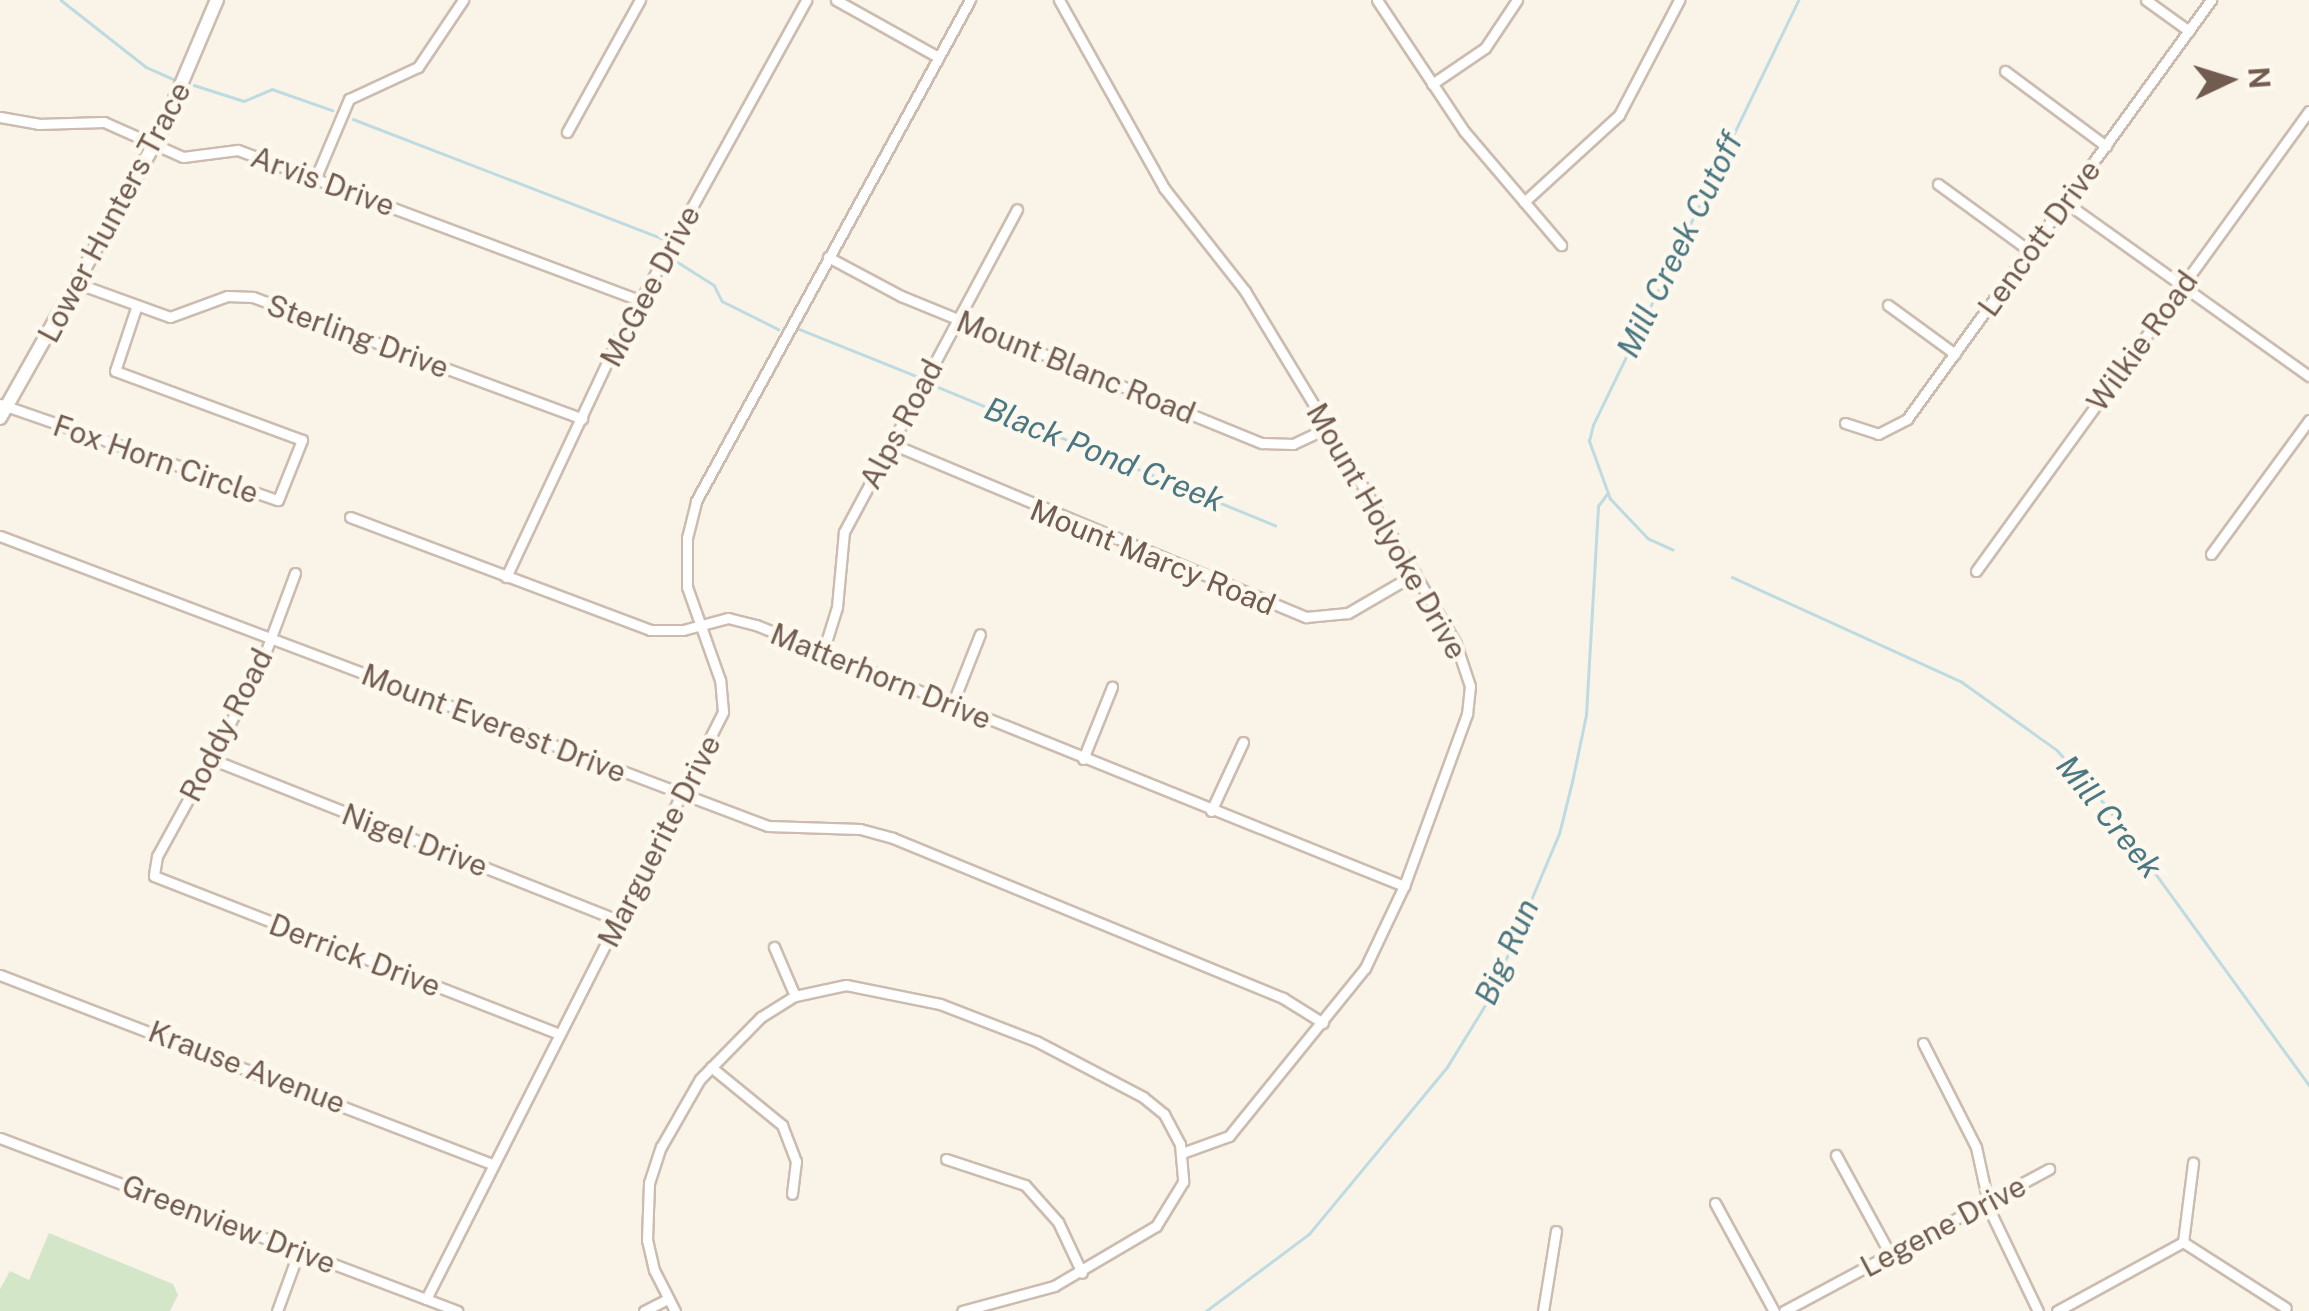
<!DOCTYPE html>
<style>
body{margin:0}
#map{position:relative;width:2309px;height:1311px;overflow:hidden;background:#faf4e8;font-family:"Public Sans",sans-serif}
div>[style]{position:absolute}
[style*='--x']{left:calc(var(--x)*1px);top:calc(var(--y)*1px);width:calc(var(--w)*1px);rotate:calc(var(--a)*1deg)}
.green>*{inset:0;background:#d3e6c8}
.stream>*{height:2.5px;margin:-1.25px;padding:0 1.25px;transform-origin:1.25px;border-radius:1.25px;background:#bedbe2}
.roads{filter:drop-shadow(2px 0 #cbbcaf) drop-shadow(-2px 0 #cbbcaf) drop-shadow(0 2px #cbbcaf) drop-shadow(0 -2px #cbbcaf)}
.street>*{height:9px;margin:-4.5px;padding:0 4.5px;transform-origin:4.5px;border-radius:4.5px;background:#fff}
.secondary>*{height:12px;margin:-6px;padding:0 6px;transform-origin:6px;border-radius:6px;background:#fff}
span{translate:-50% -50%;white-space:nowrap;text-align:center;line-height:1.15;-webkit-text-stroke:9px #fdf8ee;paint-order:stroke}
.street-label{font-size:30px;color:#715c4f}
.water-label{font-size:32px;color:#4b7782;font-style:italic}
.north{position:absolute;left:2179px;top:30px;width:100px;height:100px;-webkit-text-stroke:8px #fdf8ee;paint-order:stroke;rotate:86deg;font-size:28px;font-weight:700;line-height:40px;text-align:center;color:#715c4f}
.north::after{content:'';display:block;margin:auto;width:35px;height:45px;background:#715c4f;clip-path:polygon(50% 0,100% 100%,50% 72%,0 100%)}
</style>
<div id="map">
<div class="green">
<div style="clip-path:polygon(49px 1233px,173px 1284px,178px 1295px,170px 1311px,0 1311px,0 1289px,10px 1271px,29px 1280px)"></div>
</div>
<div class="stream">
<div style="--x:61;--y:0;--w:108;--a:38.2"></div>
<div style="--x:146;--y:67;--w:32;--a:24"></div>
<div style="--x:194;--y:85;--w:52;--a:17.7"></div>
<div style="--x:244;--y:101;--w:30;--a:-23"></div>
<div style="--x:272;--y:89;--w:64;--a:19.3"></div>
<div style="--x:353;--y:119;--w:333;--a:21.1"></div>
<div style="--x:673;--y:259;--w:49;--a:32.4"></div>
<div style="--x:714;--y:285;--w:18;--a:63"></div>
<div style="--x:722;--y:301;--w:63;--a:26.6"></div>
<div style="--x:799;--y:329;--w:129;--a:21.8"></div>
<div style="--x:933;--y:385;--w:370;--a:22.3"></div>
<div style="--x:1673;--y:550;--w:27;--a:-156"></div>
<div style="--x:1648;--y:539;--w:55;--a:-133.5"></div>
<div style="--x:1610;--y:499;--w:62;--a:-109.9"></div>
<div style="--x:1589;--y:441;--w:16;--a:-76"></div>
<div style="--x:1593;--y:425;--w:472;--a:-64.2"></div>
<div style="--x:1732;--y:577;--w:253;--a:24.5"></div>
<div style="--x:1962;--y:682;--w:117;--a:35.6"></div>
<div style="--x:2057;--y:750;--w:72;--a:48.4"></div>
<div style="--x:2105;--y:804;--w:347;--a:54"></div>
<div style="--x:1206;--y:1311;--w:129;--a:-36.8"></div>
<div style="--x:1309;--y:1234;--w:217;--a:-50.4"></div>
<div style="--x:1447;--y:1067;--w:82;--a:-58.4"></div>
<div style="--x:1490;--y:997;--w:177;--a:-67.1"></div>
<div style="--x:1559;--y:834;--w:54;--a:-76"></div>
<div style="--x:1572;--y:782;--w:68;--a:-78.2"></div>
<div style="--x:1586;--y:715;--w:209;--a:-86.7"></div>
<div style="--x:1598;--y:506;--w:15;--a:-53"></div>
</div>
<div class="roads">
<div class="street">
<div style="--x:836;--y:0;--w:117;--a:29.2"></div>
<div style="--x:1059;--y:0;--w:215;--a:60.8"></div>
<div style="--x:1164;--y:188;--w:131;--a:51.8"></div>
<div style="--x:1245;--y:291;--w:160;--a:58.8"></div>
<div style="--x:1328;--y:428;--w:251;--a:59.3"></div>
<div style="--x:1456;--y:644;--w:44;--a:71.6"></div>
<div style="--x:1470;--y:686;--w:28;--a:96"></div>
<div style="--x:1467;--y:714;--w:183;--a:110.1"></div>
<div style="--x:1404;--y:886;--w:91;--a:115.4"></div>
<div style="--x:1365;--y:968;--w:216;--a:129"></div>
<div style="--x:1229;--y:1136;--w:50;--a:160.1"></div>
<div style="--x:1377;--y:0;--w:157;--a:56.4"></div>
<div style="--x:1464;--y:131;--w:150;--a:49.6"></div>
<div style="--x:2146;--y:0;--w:53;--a:35.8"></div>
<div style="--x:2005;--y:71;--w:126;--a:36.6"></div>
<div style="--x:1432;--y:84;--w:64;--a:-34.2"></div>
<div style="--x:1485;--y:48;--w:58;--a:-56.3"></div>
<div style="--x:0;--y:117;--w:39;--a:10"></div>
<div style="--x:38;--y:124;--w:66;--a:-1.7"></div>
<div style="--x:104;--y:122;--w:86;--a:23.9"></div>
<div style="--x:183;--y:157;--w:55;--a:-7.3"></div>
<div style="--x:238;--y:150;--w:428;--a:20.5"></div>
<div style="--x:567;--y:132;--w:151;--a:-61.1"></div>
<div style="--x:316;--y:177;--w:85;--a:-67.1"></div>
<div style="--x:349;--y:99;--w:76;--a:-24.9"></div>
<div style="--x:418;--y:67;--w:81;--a:-56.1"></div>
<div style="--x:1938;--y:184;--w:114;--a:36.1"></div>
<div style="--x:1524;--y:202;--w:129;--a:-42.5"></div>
<div style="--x:1619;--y:115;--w:130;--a:-62.4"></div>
<div style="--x:2065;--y:202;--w:300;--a:35.5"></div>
<div style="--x:828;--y:257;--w:83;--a:28.1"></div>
<div style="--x:901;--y:296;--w:390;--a:22.2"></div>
<div style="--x:1262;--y:443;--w:31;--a:2"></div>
<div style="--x:1293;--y:444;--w:38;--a:-25"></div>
<div style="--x:76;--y:283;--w:100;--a:19.9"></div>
<div style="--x:170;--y:317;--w:61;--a:-20.2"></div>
<div style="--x:227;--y:296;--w:26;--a:2"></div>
<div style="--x:253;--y:297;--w:351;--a:20.3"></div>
<div style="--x:1888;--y:305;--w:83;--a:36.2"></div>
<div style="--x:0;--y:404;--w:294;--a:19.1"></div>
<div style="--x:278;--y:500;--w:65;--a:-68.2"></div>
<div style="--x:302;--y:440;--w:199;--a:-159.7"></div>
<div style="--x:115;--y:371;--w:66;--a:-71.6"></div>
<div style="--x:1845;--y:423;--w:35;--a:18"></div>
<div style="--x:1878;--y:434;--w:33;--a:-27"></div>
<div style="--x:1907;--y:419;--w:518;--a:-54.04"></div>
<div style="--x:892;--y:444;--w:449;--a:22.7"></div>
<div style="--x:1306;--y:617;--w:42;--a:-5.4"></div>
<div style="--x:1348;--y:613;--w:78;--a:-30.2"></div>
<div style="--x:350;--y:517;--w:321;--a:20.6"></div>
<div style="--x:650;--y:630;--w:33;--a:0"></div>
<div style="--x:683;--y:630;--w:47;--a:-14.9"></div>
<div style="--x:728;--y:618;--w:29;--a:14"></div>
<div style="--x:756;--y:625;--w:699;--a:21.94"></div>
<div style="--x:0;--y:536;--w:821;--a:20.69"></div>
<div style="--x:768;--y:826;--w:92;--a:1.9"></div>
<div style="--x:860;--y:829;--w:34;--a:15"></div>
<div style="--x:893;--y:838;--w:422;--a:22.3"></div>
<div style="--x:1283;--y:998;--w:47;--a:32"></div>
<div style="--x:2211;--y:554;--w:166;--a:-53.8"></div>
<div style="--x:1976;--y:571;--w:568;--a:-54.1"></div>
<div style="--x:295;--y:573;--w:103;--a:110.4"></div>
<div style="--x:259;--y:670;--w:212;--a:118.7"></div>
<div style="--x:157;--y:856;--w:20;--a:99"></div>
<div style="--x:154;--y:876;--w:435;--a:21.3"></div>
<div style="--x:506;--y:577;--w:249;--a:-64.8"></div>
<div style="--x:612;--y:352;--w:402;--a:-61.1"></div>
<div style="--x:823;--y:652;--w:47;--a:-72.7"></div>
<div style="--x:837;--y:607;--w:75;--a:-84.7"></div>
<div style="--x:844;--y:532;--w:366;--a:-61.8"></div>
<div style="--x:952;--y:705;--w:76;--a:-68.5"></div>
<div style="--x:211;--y:759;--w:438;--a:21.6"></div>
<div style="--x:1083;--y:759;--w:78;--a:-68.1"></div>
<div style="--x:1211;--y:811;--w:76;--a:-65.1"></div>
<div style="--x:774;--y:947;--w:53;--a:66.8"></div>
<div style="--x:0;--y:975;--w:527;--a:21.01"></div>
<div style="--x:1923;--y:1043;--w:117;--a:63"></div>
<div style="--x:1976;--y:1147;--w:66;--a:77.7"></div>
<div style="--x:1990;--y:1211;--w:111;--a:64.4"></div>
<div style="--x:711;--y:1067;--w:92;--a:39.2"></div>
<div style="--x:782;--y:1125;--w:39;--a:69"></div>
<div style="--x:796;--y:1161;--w:33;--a:97"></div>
<div style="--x:0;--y:1138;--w:489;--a:20.7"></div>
<div style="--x:1836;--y:1155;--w:113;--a:61.4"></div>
<div style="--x:946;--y:1159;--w:83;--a:18.2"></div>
<div style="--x:1025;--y:1185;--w:50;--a:48.3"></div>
<div style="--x:1058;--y:1222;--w:56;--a:64.8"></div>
<div style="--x:1715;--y:1203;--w:123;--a:61.4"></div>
<div style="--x:2183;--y:1242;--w:80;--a:-82.8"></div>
<div style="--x:426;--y:1299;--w:658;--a:-63.16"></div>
<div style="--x:723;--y:712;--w:32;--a:-95"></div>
<div style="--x:720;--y:680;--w:99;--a:-109.5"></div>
<div style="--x:687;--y:587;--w:49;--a:-90"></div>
<div style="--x:687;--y:538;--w:38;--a:-76"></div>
<div style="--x:696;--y:501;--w:571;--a:-61.33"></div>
<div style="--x:277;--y:1311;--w:64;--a:-69.9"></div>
<div style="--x:644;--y:1311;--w:27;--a:-27"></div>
<div style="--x:675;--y:1311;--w:46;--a:-117.1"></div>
<div style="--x:654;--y:1270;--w:31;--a:-103"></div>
<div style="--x:647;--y:1240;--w:57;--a:-88"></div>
<div style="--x:649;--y:1183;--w:38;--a:-72"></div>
<div style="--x:661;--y:1147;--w:78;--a:-60.2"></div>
<div style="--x:700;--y:1079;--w:87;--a:-45.5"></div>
<div style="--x:761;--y:1017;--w:40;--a:-32"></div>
<div style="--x:795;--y:996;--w:52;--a:-12.2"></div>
<div style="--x:846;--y:985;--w:96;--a:11.4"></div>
<div style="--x:940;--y:1004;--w:103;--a:21.1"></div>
<div style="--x:1036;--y:1041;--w:121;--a:27.6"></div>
<div style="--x:1143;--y:1097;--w:27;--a:39"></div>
<div style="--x:1164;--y:1114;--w:34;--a:62"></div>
<div style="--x:1180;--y:1144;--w:38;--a:85"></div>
<div style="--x:1183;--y:1182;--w:52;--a:121.5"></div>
<div style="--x:1156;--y:1226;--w:118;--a:149.5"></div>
<div style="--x:1054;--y:1286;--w:95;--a:164.8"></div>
<div style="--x:1543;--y:1311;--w:81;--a:-80.8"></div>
<div style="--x:1784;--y:1311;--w:301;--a:-28.2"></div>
<div style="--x:2057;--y:1311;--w:144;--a:-28.7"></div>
<div style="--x:2183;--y:1242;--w:122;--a:32.7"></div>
</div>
<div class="secondary">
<div style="--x:0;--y:418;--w:326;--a:-60.6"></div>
<div style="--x:160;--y:134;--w:146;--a:-67"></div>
</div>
</div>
<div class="street-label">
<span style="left:323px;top:181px;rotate:20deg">Arvis Drive</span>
<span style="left:114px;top:212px;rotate:-62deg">Lower Hunters Trace</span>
<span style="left:2039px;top:238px;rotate:-54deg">Lencott Drive</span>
<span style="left:650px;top:286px;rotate:-62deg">McGee Drive</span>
<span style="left:358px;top:336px;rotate:20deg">Sterling Drive</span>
<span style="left:2142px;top:341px;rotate:-54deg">Wilkie Road</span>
<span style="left:1076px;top:367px;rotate:22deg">Mount Blanc Road</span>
<span style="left:901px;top:424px;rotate:-62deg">Alps Road</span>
<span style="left:156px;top:459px;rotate:19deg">Fox Horn Circle</span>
<span style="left:1387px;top:531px;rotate:60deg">Mount Holyoke Drive</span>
<span style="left:1153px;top:557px;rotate:22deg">Mount Marcy Road</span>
<span style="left:881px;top:676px;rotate:22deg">Matterhorn Drive</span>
<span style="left:494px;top:723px;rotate:21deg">Mount Everest Drive</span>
<span style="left:226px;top:725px;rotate:-63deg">Roddy Road</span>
<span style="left:415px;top:840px;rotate:21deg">Nigel Drive</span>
<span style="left:659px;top:841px;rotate:-63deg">Marguerite Drive</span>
<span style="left:355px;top:955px;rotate:21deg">Derrick Drive</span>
<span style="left:247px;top:1067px;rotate:21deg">Krause Avenue</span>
<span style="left:229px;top:1224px;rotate:21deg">Greenview Drive</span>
<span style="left:1943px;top:1226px;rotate:-28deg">Legene Drive</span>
</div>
<div class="water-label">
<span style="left:1680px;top:245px;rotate:-64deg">Mill Creek Cutoff</span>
<span style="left:1104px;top:455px;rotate:22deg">Black Pond Creek</span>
<span style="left:2109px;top:817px;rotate:51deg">Mill Creek</span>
<span style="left:1507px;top:952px;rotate:-66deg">Big Run</span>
</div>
<div class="north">N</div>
</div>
